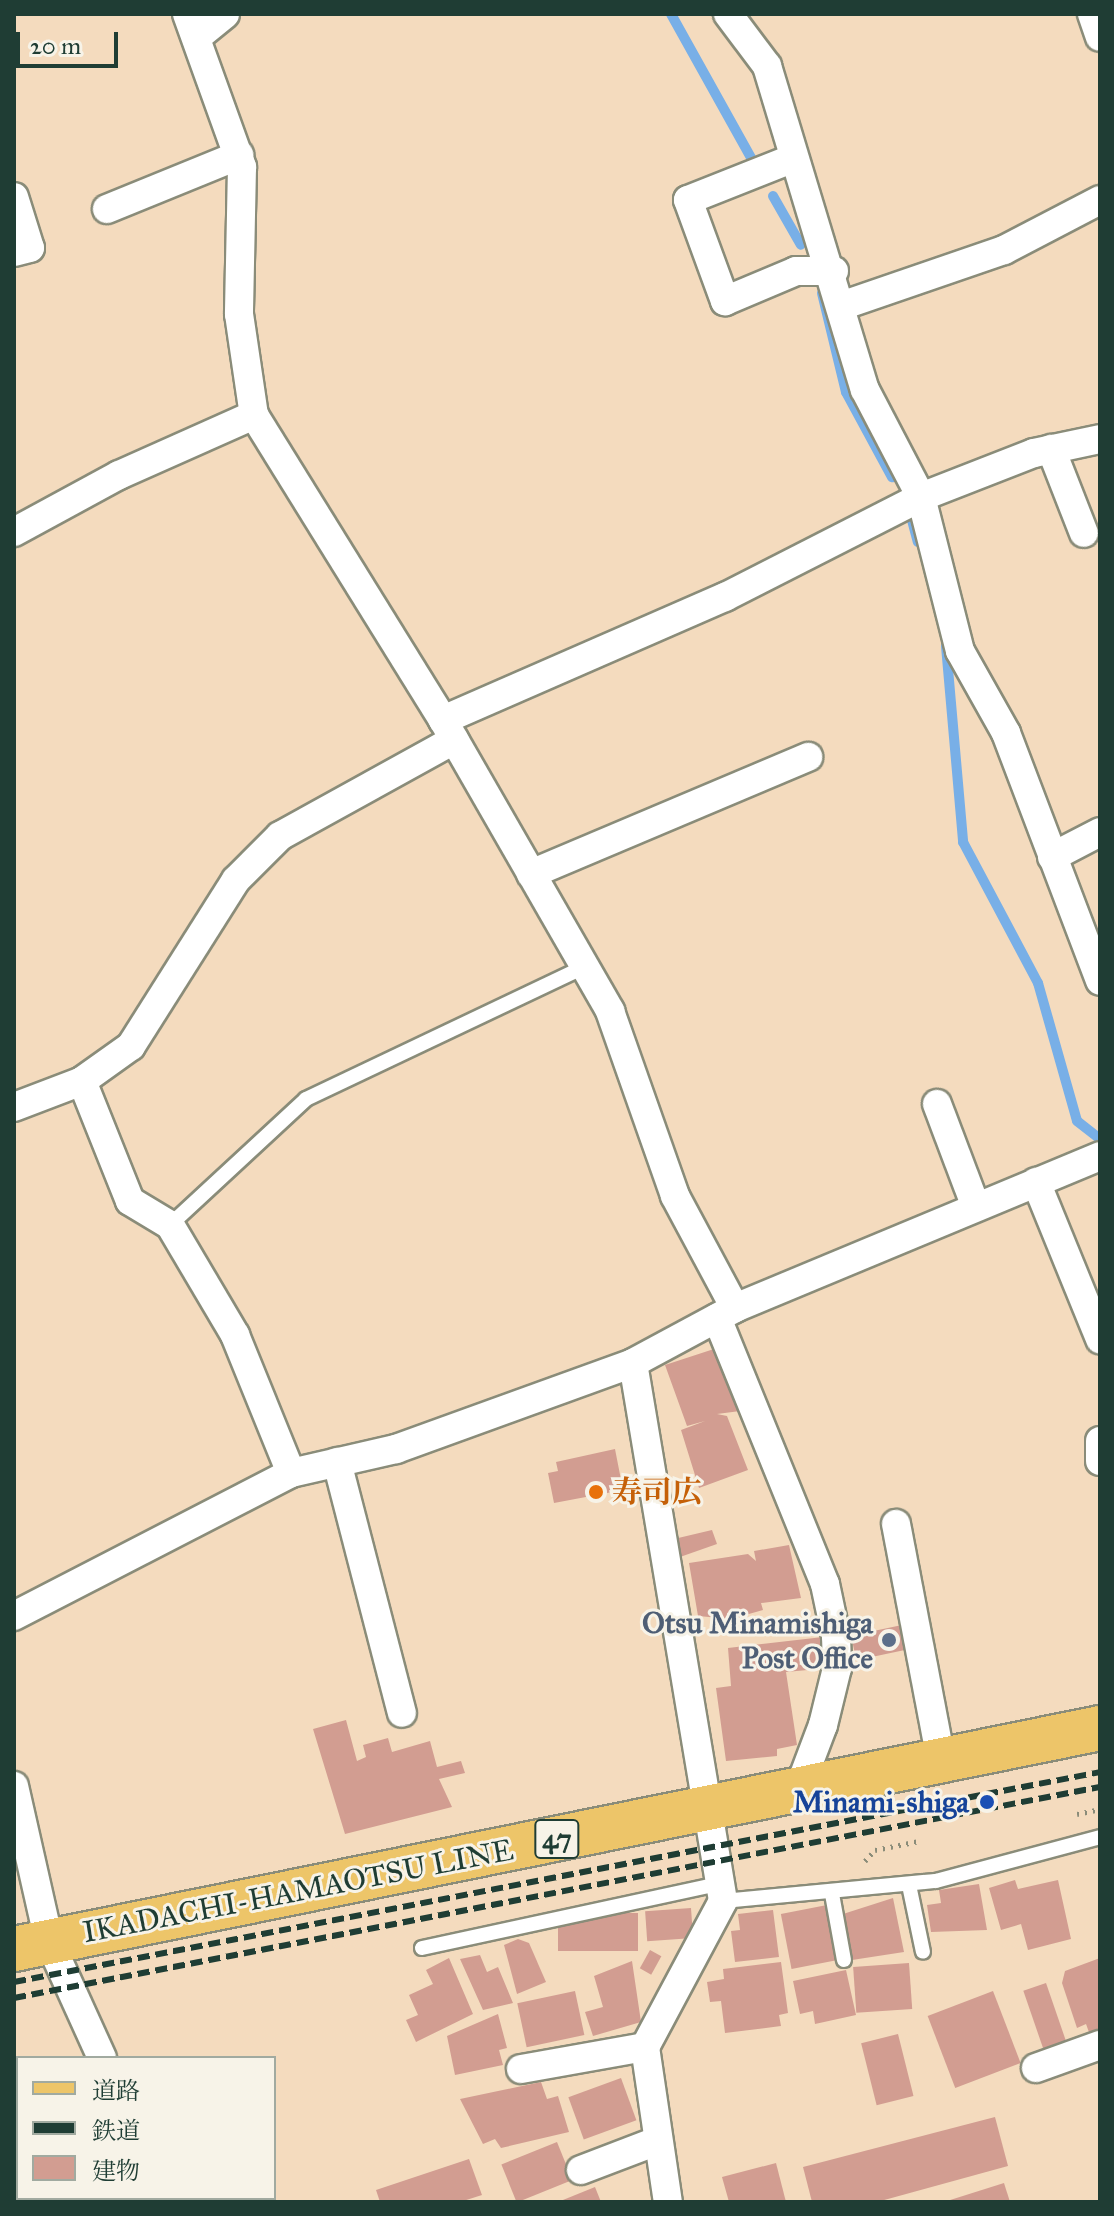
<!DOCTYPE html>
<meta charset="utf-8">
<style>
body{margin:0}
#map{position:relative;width:1114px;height:2216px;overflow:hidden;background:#f4dbbe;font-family:"IM FELL Great Primer","Noto Serif JP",serif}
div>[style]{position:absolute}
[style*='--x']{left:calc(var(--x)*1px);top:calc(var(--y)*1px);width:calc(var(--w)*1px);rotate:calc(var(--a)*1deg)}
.stream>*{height:10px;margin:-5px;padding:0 5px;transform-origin:5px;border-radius:5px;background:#78afe7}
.building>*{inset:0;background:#d29d91;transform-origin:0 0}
.path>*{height:5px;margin-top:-2.5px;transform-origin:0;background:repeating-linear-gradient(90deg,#8a8c79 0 2px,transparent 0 8px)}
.roads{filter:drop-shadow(2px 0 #8a8c79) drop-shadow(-2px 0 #8a8c79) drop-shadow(0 2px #8a8c79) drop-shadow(0 -2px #8a8c79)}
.lane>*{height:14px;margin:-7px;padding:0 7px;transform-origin:7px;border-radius:7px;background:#fff}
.street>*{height:28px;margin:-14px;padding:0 14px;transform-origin:14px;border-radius:14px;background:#fff}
.primary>*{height:44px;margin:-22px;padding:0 22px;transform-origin:22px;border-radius:22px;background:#edc569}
.rail>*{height:6px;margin-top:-3px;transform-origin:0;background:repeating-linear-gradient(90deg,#1f3d34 0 12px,transparent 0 18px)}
.dots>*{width:22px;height:22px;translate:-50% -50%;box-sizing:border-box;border:4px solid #f7f3e8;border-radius:50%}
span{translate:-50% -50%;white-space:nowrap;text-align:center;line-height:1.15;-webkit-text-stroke:6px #f7f3e8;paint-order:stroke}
.shield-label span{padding:2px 6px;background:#f7f3e8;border:2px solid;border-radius:6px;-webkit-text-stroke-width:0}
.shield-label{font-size:28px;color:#1f3d34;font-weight:700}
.food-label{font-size:30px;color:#c56008;font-weight:700}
.left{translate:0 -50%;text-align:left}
.service-label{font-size:30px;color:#4e5e75;font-weight:700}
.right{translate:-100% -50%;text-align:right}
.transit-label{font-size:30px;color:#164399;font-weight:700}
.street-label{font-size:30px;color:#1f3d34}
.frame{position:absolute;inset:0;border:16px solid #1f3d34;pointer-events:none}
.legend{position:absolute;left:16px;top:2056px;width:260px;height:144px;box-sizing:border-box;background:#f7f3e8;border:2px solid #a1aaa0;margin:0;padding:10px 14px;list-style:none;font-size:24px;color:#1f3d34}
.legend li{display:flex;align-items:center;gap:16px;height:40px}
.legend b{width:40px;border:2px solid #a1aaa0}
.scale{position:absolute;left:16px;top:32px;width:102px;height:36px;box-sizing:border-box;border:4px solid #1f3d34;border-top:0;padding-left:10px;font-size:24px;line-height:28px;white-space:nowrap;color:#1f3d34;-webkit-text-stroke:6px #f7f3e8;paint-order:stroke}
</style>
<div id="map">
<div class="stream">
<div style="--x:671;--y:14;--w:175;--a:60.9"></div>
<div style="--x:773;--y:196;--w:56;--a:60.3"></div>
<div style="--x:822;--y:293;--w:102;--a:76.4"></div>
<div style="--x:846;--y:392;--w:97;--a:61.6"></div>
<div style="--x:909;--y:509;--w:34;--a:75"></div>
<div style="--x:946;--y:646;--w:197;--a:85"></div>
<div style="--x:963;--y:842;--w:160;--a:62"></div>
<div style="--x:1038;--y:983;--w:143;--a:74.2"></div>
<div style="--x:1077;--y:1121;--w:29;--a:38"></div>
</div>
<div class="building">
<div style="clip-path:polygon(717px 1348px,740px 1411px,717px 1414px,727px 1416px,748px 1470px,699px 1488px,681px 1430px,705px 1421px,687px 1426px,665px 1365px)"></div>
<div style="clip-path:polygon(615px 1449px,623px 1490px,554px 1503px,548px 1473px,558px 1471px,556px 1462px)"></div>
<div style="clip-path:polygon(712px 1530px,717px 1544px,680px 1557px,674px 1539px)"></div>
<div style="clip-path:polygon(789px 1545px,801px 1598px,761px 1603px,763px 1610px,731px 1619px,698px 1616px,689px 1563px,748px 1554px,756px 1561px,754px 1551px)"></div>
<div style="left:902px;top:1625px;width:25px;height:52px;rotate:78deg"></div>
<div style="clip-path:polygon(823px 1637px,829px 1668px,786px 1672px,797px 1745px,777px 1749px,777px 1756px,726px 1761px,716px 1688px,731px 1686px,728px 1648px)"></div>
<div style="clip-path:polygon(346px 1720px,357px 1761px,366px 1757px,363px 1745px,388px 1738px,392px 1752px,430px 1741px,437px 1767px,461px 1761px,465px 1773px,439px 1779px,452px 1807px,345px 1834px,313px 1729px)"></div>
<div style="clip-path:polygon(1015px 1880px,1018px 1889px,1058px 1880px,1071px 1939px,1028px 1950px,1021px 1924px,1001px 1930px,989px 1888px)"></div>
<div style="clip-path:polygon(979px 1884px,987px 1930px,931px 1932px,927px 1905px,941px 1903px,939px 1890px)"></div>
<div style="clip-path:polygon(893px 1898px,904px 1952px,852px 1960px,843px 1914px)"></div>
<div style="left:827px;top:1905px;width:56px;height:47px;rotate:79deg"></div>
<div style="left:691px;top:1908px;width:30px;height:46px;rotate:86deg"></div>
<div style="clip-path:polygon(773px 1910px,779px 1957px,735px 1962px,731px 1931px,740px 1930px,738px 1914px)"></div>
<div style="left:638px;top:1913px;width:38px;height:80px;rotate:90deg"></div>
<div style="clip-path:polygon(518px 1939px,529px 1943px,546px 1982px,517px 1994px,504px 1945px)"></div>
<div style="left:650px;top:1950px;width:13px;height:21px;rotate:29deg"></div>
<div style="clip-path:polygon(480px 1955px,487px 1972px,498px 1967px,513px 2003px,483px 2010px,460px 1959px)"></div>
<div style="clip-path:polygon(449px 1958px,473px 2014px,416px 2042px,406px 2020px,418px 2015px,409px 1995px,433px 1984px,426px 1970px)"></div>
<div style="clip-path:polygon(1100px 1958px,1100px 2031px,1090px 2035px,1086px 2024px,1077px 2028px,1062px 1983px,1065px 1971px)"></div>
<div style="clip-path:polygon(632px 1961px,641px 2022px,593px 2036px,585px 2012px,603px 2007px,594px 1976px)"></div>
<div style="clip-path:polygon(781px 1962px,788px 2013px,779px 2015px,781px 2026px,725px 2033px,721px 2001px,710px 2002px,707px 1982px,724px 1979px,723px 1969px)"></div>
<div style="left:909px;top:1963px;width:46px;height:56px;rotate:86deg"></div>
<div style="clip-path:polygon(846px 1970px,856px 2015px,815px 2024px,813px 2011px,800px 2014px,793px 1981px)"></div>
<div style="left:1046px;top:1983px;width:64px;height:24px;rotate:71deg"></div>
<div style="left:575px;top:1991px;width:45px;height:59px;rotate:78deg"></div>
<div style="left:993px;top:1991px;width:77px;height:70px;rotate:69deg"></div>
<div style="clip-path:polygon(498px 2014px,507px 2048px,499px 2050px,503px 2065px,455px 2075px,447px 2036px)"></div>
<div style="left:898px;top:2034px;width:64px;height:38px;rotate:76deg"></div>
<div style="left:621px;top:2078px;width:45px;height:56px;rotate:70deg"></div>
<div style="clip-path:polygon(541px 2082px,547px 2099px,558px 2096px,569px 2132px,501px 2148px,495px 2139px,483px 2144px,460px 2099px)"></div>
<div style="clip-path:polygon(995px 2117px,1008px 2166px,877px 2202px,812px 2202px,803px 2167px)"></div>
<div style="left:557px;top:2142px;width:41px;height:60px;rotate:68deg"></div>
<div style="clip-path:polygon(469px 2159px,482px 2195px,460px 2202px,380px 2202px,376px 2190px)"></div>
<div style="clip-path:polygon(776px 2163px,786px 2202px,729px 2202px,722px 2177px)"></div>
<div style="clip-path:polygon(1004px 2183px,1010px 2202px,947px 2202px,947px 2201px)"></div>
<div style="clip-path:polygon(595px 2187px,601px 2202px,558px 2202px)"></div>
</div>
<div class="path">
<div style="--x:1077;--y:1814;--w:24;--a:-12"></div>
<div style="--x:865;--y:1861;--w:15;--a:-48"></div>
<div style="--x:875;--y:1850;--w:45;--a:-11.6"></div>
</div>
<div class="roads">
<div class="lane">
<div style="--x:170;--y:1225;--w:185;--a:-42.8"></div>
<div style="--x:306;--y:1099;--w:308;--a:-25.4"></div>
<div style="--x:909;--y:1885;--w:68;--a:78.2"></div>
<div style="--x:832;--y:1894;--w:67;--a:79.7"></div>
<div style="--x:723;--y:1901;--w:214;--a:-5.4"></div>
<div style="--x:936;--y:1881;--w:170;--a:-15"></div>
<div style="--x:422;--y:1948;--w:303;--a:-12.2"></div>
</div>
<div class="street">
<div style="--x:187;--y:14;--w:163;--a:70.2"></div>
<div style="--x:242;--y:167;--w:147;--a:91.2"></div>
<div style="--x:239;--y:314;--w:102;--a:81.6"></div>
<div style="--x:254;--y:415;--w:359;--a:58.2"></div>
<div style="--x:443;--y:720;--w:336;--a:60.1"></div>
<div style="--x:610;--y:1011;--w:196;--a:70.6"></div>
<div style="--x:675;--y:1196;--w:127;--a:61.8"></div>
<div style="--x:728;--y:14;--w:65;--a:53.1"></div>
<div style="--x:767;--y:66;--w:338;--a:73.2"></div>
<div style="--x:865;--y:390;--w:121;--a:62.4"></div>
<div style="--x:921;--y:497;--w:159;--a:75.8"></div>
<div style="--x:960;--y:651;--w:94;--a:60.7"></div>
<div style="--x:1006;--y:733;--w:265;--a:69.2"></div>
<div style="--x:1092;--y:14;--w:24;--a:71"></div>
<div style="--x:197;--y:37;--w:36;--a:-39"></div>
<div style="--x:794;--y:158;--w:114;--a:158.4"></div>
<div style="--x:688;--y:200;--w:108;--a:69.9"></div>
<div style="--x:725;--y:301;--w:77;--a:-22.9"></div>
<div style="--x:796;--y:271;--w:38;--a:0"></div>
<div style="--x:14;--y:197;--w:53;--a:72.6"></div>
<div style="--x:30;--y:248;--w:16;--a:166"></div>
<div style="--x:107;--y:209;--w:143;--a:-22.2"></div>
<div style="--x:844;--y:305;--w:169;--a:-19"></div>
<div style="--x:1004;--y:250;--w:108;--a:-27.5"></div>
<div style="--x:1051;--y:449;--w:90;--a:68.6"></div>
<div style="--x:14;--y:532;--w:119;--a:-28.5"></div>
<div style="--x:119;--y:475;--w:148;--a:-24"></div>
<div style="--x:443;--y:720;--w:308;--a:-23.6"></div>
<div style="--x:725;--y:597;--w:220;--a:-27"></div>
<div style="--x:921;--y:497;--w:121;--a:-21.3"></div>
<div style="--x:1034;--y:453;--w:67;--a:-12"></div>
<div style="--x:1052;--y:857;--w:54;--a:-27.5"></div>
<div style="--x:531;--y:874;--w:301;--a:-22.9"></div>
<div style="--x:82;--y:1081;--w:129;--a:68.2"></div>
<div style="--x:130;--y:1201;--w:47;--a:31"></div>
<div style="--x:170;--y:1225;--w:128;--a:59.4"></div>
<div style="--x:235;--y:1335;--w:149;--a:67.9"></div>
<div style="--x:937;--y:1104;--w:110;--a:69.3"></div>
<div style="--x:14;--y:1107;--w:73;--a:-20.9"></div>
<div style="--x:82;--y:1081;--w:60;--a:-35.5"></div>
<div style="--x:131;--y:1046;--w:196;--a:-57.7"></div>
<div style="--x:236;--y:880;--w:62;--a:-45"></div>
<div style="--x:280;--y:836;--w:199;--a:-28.9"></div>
<div style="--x:1036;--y:1182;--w:170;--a:67.8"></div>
<div style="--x:717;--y:1318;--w:287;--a:67.9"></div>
<div style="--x:825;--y:1584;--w:53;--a:78.1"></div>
<div style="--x:836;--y:1636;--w:32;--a:88"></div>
<div style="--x:837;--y:1668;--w:59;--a:103.8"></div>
<div style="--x:823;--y:1725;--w:71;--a:110.7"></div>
<div style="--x:633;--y:1363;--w:545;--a:80.5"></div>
<div style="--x:723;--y:1901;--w:166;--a:118.1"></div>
<div style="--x:645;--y:2047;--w:157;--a:81.6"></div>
<div style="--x:1100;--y:1441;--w:20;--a:90"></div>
<div style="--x:337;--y:1462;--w:259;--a:75.5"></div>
<div style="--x:896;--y:1524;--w:241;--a:79.2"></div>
<div style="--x:14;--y:1616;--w:312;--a:-27.3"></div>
<div style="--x:291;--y:1473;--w:108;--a:-12.9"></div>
<div style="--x:396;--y:1449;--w:252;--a:-19.9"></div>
<div style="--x:633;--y:1363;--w:116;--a:-28.3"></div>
<div style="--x:735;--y:1308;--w:395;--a:-22.6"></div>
<div style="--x:14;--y:1786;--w:159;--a:77.3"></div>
<div style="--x:49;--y:1941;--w:128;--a:65.6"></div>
<div style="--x:1036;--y:2068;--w:68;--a:-19.8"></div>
<div style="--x:521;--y:2069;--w:126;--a:-10.1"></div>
<div style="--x:581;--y:2170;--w:81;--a:-20.9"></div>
<div style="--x:154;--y:2198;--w:4;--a:76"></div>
</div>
<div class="primary">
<div style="--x:14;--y:1949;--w:1108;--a:-11.5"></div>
</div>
</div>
<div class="rail">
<div style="--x:14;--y:1982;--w:1106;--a:-10.94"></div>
<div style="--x:14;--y:1998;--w:1106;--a:-11"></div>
</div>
<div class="dots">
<div style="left:596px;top:1492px;background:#e8710a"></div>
<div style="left:889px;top:1640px;background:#5c6f8a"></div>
<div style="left:987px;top:1802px;background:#1a4fb4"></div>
</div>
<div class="shield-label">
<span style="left:557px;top:1839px">47</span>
</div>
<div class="food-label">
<span class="left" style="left:612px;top:1492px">寿司広</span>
</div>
<div class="service-label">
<span class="right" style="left:873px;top:1640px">Otsu Minamishiga<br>Post Office</span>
</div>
<div class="transit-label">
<span class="right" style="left:969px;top:1802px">Minami-shiga</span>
</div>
<div class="street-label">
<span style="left:298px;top:1891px;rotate:-11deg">IKADACHI-HAMAOTSU LINE</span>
</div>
<div class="frame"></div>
<ul class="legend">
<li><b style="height:10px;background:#edc569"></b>道路</li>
<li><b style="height:10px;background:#1f3d34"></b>鉄道</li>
<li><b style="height:22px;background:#d29d91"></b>建物</li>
</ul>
<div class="scale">20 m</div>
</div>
